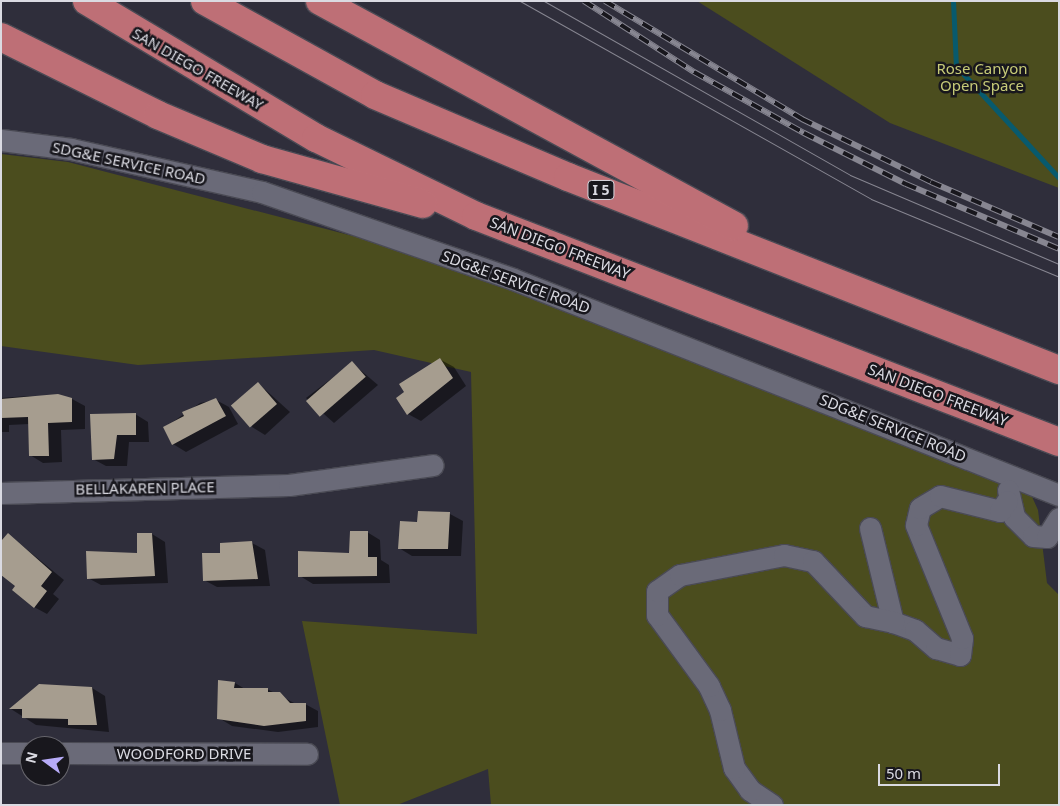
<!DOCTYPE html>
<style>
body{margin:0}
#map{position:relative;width:1060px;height:806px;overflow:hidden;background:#2f2e3b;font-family:"Noto Sans",sans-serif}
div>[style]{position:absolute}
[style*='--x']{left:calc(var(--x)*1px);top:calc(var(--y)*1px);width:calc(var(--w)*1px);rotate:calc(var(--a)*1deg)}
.green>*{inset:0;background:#4b4d1e}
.shadow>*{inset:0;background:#0007}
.stream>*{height:5px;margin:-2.5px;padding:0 2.5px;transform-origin:2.5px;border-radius:2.5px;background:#085a6d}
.building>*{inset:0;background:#a69d8f;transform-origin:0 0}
.roads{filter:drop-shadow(1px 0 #4a4a54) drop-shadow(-1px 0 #4a4a54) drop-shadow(0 1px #4a4a54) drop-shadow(0 -1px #4a4a54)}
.minor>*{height:21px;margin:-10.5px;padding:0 10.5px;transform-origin:10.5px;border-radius:10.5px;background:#6a6a78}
.highway>*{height:28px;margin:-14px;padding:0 14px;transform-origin:14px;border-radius:14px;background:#be6f76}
.tram>*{height:1px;margin:-0.5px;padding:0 0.5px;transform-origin:0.5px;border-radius:0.5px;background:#878691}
.rail>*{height:5.5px;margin-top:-2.75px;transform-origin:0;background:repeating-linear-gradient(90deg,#18171d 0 11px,#878691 0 22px);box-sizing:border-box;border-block:1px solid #878691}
span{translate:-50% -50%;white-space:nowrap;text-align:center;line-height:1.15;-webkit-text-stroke:5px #18171d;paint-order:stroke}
.shield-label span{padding:1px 4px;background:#18171d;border:1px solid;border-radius:4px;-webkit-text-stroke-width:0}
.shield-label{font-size:14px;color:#dadae2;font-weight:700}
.park-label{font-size:15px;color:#c7cb78}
.street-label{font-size:15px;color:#dadae2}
.frame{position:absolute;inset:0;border:2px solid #dadae2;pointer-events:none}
.north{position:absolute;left:20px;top:736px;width:50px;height:50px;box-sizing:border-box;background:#18171d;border:1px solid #66656c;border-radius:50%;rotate:284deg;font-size:14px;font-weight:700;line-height:20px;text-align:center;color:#dadae2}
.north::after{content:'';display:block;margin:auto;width:18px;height:22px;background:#b7abf8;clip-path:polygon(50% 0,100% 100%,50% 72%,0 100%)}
.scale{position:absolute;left:878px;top:764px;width:122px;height:22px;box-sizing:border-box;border:2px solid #dadae2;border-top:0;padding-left:6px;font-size:15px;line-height:18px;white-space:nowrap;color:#dadae2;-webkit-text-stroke:4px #18171d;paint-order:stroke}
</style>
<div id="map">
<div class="green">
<div style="clip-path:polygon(697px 1px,1059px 1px,1059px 188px,890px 123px)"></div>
<div style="clip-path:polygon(1px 154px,68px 162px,468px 266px,1025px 481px,1038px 510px,1047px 583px,1059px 595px,1059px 805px,491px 805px,488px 769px,397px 805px,340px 805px,302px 621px,477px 634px,471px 372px,374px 350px,138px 365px,1px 346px)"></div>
</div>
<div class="shadow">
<div style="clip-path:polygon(441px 360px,454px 367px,466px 386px,421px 421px,408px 414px,406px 393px)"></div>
<div style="clip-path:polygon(352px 363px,378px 385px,334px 423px,306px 398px)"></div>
<div style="clip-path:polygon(258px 383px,290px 412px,265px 435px,252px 427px)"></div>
<div style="clip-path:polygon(28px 396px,72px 399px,85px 406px,85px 429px,61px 430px,62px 462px,43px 463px,30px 455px,29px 424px,9px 425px,9px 432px,1px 432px,1px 398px)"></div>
<div style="clip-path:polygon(216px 400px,229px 407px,238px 424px,186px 452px,173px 444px,164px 428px,200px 403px)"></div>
<div style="clip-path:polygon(135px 414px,148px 422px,149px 442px,129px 442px,127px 466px,106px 466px,93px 459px)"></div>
<div style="clip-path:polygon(450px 514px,463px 521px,461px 556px,412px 556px,399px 548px,419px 524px)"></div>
<div style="clip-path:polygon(367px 532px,380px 540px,381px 560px,389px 565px,390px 583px,313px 584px,300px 576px,350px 554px)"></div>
<div style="clip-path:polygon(8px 534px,64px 580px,53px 594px,59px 599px,47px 614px,34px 607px,1px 570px,1px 540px)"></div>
<div style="clip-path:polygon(152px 534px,165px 542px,168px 583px,101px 585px,88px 578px,138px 554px)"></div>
<div style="clip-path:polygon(252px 543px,265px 550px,270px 586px,217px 587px,204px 580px)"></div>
<div style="clip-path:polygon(235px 683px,245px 689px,267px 689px,296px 704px,305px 704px,318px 711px,318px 727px,278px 732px,232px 726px,219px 718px)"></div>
<div style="clip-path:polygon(92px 688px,105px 696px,109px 732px,36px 725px,11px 709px)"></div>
</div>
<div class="stream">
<div style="--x:953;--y:1;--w:65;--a:87.4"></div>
<div style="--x:956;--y:66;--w:152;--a:47.4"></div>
</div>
<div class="building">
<div style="clip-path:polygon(440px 358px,453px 378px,407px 415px,396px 398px,404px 392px,399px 384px)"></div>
<div style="left:352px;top:361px;width:21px;height:61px;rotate:49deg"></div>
<div style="left:258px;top:382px;width:29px;height:36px;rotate:49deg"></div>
<div style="clip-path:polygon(58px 394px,72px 398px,72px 422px,48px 423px,49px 456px,29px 456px,28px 417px,1px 418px,1px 399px)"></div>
<div style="clip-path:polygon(216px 398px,226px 416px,172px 445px,163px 427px,184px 416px,182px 412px)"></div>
<div style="clip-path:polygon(136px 413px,136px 435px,117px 435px,114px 459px,92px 460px,90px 414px)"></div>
<div style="clip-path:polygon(418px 511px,450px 512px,448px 549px,398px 549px,400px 521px,417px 522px)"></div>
<div style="clip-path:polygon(350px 531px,368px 531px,368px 557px,377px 557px,377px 576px,298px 577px,298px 551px,349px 553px)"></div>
<div style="clip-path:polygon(8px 533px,52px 572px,41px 586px,47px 591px,34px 608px,12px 590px,15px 586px,1px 575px,1px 541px)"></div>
<div style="clip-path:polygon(137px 533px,152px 533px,155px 576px,87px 579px,86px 551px,137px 553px)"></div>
<div style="clip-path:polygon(252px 541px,258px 579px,203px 581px,202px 553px,220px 553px,220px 543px)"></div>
<div style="clip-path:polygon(218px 680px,235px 682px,234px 688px,268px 688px,268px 692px,280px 692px,290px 703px,306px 703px,306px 721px,264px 726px,217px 719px)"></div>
<div style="clip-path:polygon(39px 684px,92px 687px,97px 725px,68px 725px,68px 719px,22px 718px,22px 709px,9px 709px)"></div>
</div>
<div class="roads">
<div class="minor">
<div style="--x:1;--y:140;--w:71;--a:7.3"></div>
<div style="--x:71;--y:149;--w:196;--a:12.7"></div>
<div style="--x:262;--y:192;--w:266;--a:19.1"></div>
<div style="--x:513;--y:279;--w:587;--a:21.58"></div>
<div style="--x:1008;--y:490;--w:28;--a:77"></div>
<div style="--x:1014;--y:517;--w:27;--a:45"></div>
<div style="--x:1033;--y:536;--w:14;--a:4"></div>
<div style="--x:1047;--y:537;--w:22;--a:-58"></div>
<div style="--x:1;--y:493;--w:288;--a:-1.6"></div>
<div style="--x:289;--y:485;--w:145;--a:-7.9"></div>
<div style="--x:870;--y:528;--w:97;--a:76.3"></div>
<div style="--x:893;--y:622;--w:23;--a:20"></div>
<div style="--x:915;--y:630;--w:28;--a:41"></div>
<div style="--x:936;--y:648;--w:25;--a:16"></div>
<div style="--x:960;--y:655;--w:17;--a:-83"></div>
<div style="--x:962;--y:638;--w:122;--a:-112.2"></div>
<div style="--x:916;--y:525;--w:17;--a:-77"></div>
<div style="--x:920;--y:508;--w:23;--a:-31"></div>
<div style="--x:940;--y:496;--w:62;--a:14"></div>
<div style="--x:1000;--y:511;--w:12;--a:-55"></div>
<div style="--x:1;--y:753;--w:29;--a:0"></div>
<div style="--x:60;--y:753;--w:247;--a:0.2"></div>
<div style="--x:772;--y:805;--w:27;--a:-146"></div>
<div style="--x:750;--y:790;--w:27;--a:-126"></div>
<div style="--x:734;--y:768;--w:60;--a:-103.6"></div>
<div style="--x:720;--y:710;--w:26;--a:-115"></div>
<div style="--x:709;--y:686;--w:88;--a:-126.2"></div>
<div style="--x:657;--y:615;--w:24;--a:-90"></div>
<div style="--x:657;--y:591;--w:28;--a:-35"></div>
<div style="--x:680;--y:575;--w:106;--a:-10.9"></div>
<div style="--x:784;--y:555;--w:30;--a:12"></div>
<div style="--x:813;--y:561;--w:76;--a:46.6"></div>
<div style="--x:865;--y:616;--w:29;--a:12"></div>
</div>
<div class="highway">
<div style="--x:87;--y:1;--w:267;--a:30.9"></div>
<div style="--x:316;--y:138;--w:178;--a:26"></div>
<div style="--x:476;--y:216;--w:625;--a:21.19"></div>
<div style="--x:205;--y:1;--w:194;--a:28.9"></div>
<div style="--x:375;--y:95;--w:210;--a:23"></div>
<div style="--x:568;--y:177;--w:528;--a:21.46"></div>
<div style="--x:320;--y:1;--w:471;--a:28.5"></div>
<div style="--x:1;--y:37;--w:175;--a:26.4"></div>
<div style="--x:158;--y:115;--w:113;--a:22.9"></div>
<div style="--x:262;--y:159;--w:167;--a:15.6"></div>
</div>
</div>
<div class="tram">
<div style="--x:520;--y:1;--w:403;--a:29.4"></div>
<div style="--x:871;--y:199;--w:204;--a:22.5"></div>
<div style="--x:544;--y:1;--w:352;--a:29.6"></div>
<div style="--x:850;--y:175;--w:227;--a:23.1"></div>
</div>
<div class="rail">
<div style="--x:584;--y:1;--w:131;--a:32.8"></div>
<div style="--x:694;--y:72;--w:126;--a:29"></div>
<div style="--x:804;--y:133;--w:114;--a:26.6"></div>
<div style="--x:906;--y:184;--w:166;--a:23"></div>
<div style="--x:605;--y:1;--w:230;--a:30.9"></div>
<div style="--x:802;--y:119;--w:144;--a:26"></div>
<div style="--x:931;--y:182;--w:139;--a:23.3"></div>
</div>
<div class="shield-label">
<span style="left:601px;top:190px">I 5</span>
</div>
<div class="park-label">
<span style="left:982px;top:77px">Rose Canyon<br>Open Space</span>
</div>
<div class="street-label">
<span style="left:198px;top:69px;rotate:30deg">SAN DIEGO FREEWAY</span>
<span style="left:129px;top:163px;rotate:12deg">SDG&amp;E SERVICE ROAD</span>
<span style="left:560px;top:248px;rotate:21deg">SAN DIEGO FREEWAY</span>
<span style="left:516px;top:282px;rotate:20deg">SDG&amp;E SERVICE ROAD</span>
<span style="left:938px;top:395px;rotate:21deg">SAN DIEGO FREEWAY</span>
<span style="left:893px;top:428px;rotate:22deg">SDG&amp;E SERVICE ROAD</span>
<span style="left:145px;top:488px;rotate:-1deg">BELLAKAREN PLACE</span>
<span style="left:184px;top:754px">WOODFORD DRIVE</span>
</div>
<div class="frame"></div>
<div class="north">N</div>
<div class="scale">50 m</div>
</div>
